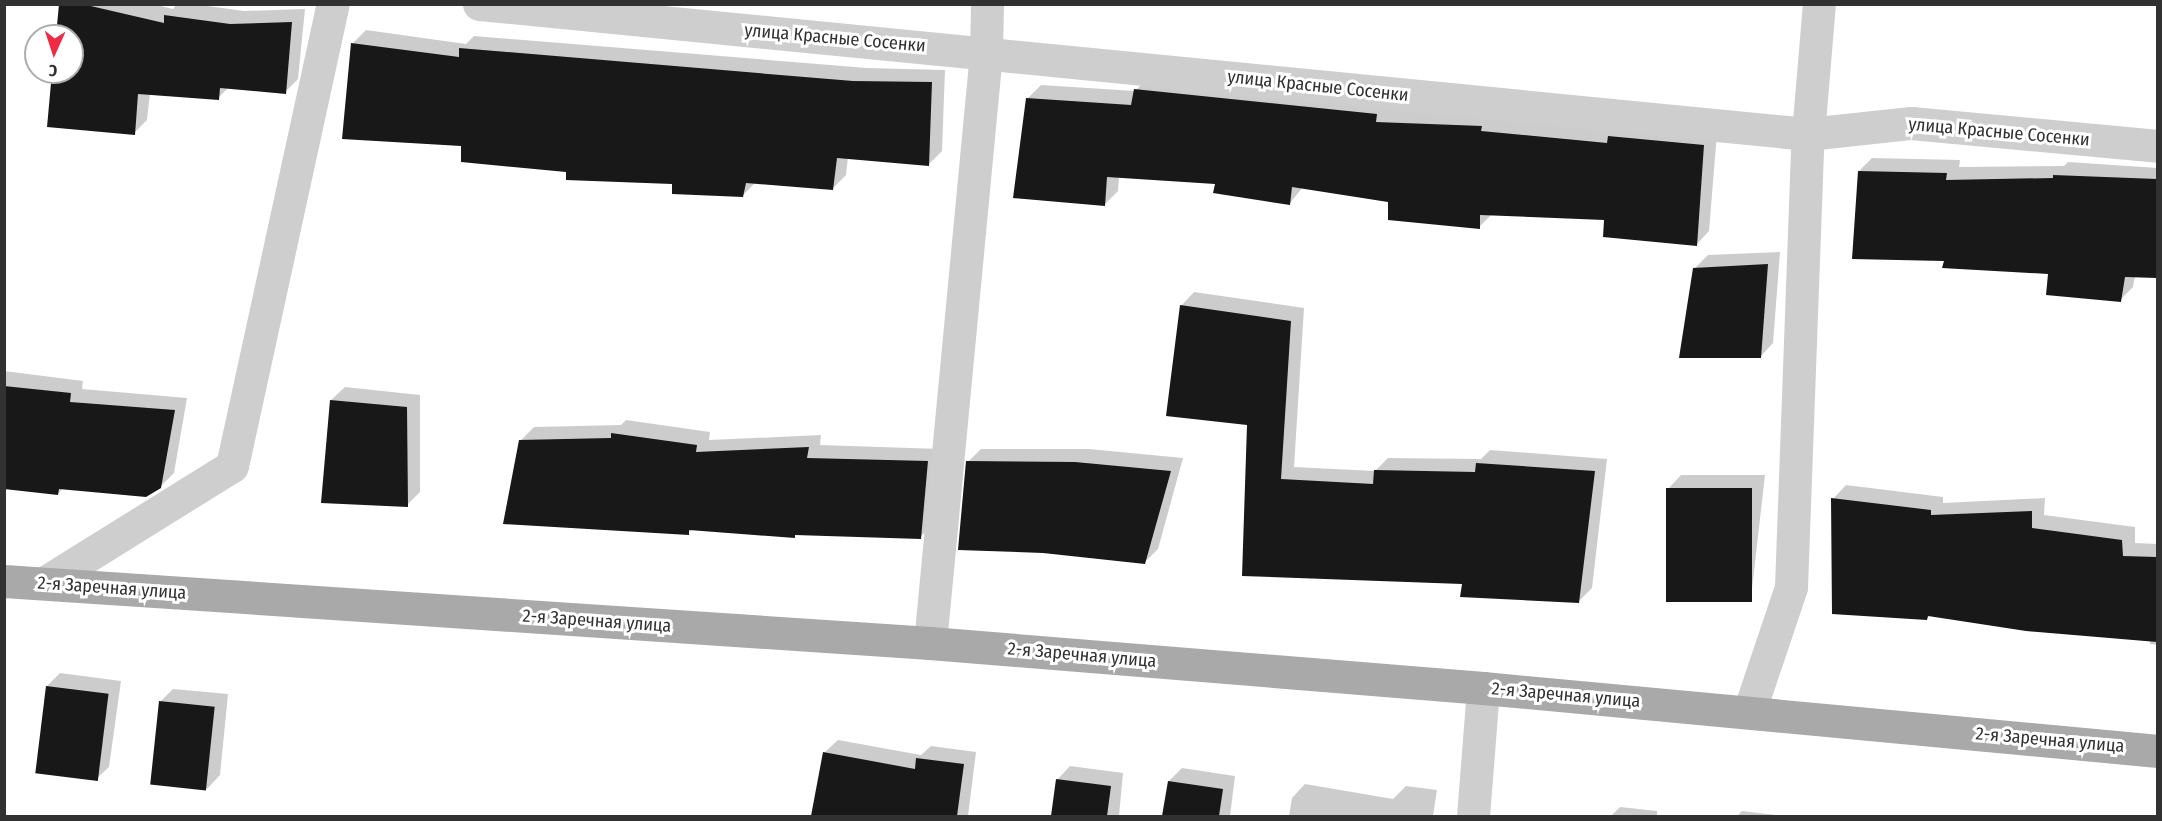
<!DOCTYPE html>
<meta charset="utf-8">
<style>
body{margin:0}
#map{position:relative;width:2162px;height:821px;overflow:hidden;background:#fff;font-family:"Fira Sans Condensed",sans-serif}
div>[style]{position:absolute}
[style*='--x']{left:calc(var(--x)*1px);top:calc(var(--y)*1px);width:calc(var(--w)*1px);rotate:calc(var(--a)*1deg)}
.shadow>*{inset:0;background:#0003}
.building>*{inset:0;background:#181818;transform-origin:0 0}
.minor>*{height:33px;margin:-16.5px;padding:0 16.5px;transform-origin:16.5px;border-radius:16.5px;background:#cecece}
.major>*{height:33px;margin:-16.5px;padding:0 16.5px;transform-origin:16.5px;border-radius:16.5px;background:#a9a9a9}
span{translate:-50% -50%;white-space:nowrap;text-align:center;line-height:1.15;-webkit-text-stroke:6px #fff;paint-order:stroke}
.street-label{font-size:18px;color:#313131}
.frame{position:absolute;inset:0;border:6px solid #313131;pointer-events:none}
.north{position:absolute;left:24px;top:24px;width:60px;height:60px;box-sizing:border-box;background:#fff;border:2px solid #adadad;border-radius:50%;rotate:183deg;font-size:16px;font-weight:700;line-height:24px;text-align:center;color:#313131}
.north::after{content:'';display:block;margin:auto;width:21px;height:27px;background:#f12a43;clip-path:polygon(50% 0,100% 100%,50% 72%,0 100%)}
</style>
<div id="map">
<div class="shadow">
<div style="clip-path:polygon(60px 4px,152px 4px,173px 9px,177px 4px,193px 4px,244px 11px,305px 9px,298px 79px,285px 92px,229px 87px,218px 98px,150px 93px,147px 120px,134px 133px,54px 72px,72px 72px,72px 36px,57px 36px)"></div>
<div style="clip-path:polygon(366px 30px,466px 44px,474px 36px,867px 68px,945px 70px,942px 151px,928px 165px,848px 157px,846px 175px,833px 188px,756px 182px,743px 195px,674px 182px,568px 171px,462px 145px,353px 43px)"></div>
<div style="clip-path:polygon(1149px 77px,1717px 133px,1709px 231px,1696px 245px,1606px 218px,1492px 214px,1479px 227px,1389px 201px,1303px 187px,1290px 203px,1216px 183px,1119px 177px,1118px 191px,1105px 204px,1028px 98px,1041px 85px,1135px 91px)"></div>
<div style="clip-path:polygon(1872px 158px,1960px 160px,1959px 167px,2064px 166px,2068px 162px,2158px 168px,2158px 277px,2135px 276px,2133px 287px,2120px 300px,2049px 272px,1946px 260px,1859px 171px)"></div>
<div style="clip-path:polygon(1780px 252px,1773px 343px,1760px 357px,1694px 269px,1708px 255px)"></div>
<div style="clip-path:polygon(1194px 292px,1304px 308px,1294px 467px,1375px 471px,1388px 458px,1481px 459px,1490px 450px,1607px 459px,1592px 588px,1579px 601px,1463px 583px,1244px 574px,1248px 423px,1181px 306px)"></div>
<div style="clip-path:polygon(4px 371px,83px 381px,82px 389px,187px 398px,174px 473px,160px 487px,64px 487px,58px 494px,4px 488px)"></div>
<div style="clip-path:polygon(345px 387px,420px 395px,420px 492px,407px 505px,331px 400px)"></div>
<div style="clip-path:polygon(626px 420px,710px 432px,709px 440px,821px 435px,820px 445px,941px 449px,934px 524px,920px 537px,797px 533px,794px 536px,693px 529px,688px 533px,520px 441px,534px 427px,621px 425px)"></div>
<div style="clip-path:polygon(981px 449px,1089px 449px,1183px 458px,1158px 549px,1144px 563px,968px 462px)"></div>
<div style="clip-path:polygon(1681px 475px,1765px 475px,1752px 589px,1739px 602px,1668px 489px)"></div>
<div style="clip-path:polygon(1846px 485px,1943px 497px,1943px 503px,2045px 498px,2044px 515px,2135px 527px,2135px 543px,2158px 544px,2158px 645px,2150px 644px,2150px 639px,1930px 615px,1927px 618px,1833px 499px)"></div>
<div style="clip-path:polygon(60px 673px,121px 681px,109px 767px,95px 780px,47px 686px)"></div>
<div style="clip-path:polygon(173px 689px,228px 694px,220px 775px,207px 789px,160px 702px)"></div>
<div style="clip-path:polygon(838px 740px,921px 755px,931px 746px,976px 752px,968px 816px,813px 816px,824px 753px)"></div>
<div style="clip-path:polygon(1070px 766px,1123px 773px,1119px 816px,1053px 816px,1057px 780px)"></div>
<div style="clip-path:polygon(1182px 768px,1235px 776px,1230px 816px,1164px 816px,1169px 781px)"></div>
<div style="clip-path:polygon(1305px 784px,1393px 799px,1406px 786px,1437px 790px,1433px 816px,1289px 816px,1292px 798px)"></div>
<div style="clip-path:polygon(1620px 807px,1657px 811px,1657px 816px,1611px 816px)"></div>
<div style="clip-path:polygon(1742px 811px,1785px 816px,1737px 816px)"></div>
</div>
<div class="building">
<div style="clip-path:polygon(59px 4px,82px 4px,164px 23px,164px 15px,230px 24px,292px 22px,286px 94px,220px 88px,219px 100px,138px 94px,135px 135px,47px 127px,52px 72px,72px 72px,72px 36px,56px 36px)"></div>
<div style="clip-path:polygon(351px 43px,459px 57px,459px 48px,853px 81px,932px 82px,929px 166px,837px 158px,833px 190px,746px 183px,743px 197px,672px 194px,672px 184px,566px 180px,566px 172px,461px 162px,461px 146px,342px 139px)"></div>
<div style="clip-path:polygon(1134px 89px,1377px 114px,1376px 122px,1482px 126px,1481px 131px,1607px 143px,1608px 136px,1704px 145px,1697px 246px,1603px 237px,1604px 220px,1480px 215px,1480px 229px,1388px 220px,1388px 202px,1292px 187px,1290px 205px,1213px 193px,1215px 184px,1107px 177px,1105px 206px,1013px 198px,1026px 98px,1131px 105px)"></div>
<div style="clip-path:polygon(1858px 171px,1947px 173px,1946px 180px,2053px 178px,2053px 175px,2157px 179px,2157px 278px,2125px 277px,2121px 302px,2046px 295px,2048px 274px,1942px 268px,1944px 261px,1852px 259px)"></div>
<div style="clip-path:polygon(1768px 264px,1761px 358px,1679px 358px,1693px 268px)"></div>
<div style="clip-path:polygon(1180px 305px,1291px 321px,1281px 479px,1373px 484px,1374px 470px,1475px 472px,1476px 463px,1595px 471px,1579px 603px,1460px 597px,1462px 584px,1242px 576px,1247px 425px,1166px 416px)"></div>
<div style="clip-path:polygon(4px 386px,71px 393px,70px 402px,175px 410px,161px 488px,146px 497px,59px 489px,58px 495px,4px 489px)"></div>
<div style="clip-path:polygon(330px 400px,407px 407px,408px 507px,321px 503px)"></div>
<div style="clip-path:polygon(611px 433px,697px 445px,696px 452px,809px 447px,807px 458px,928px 461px,921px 539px,795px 535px,795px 538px,689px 530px,689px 535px,503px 524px,519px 440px,611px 438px)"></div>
<div style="clip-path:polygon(966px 461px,1075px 462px,1171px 471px,1145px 564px,1043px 553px,958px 550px)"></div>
<div style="left:1666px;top:488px;width:86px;height:114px"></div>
<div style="clip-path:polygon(1831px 498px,1931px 510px,1931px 515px,2032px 511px,2032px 528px,2122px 540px,2123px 556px,2157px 557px,2157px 642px,2026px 631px,1928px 616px,1927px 620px,1832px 614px)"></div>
<div style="left:46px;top:686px;width:63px;height:88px;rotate:7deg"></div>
<div style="left:159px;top:701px;width:56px;height:84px;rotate:6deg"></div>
<div style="clip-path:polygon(823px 752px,915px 769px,916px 758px,964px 764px,957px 816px,811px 816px)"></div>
<div style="clip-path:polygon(1056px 779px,1111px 786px,1107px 816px,1051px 816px)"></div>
<div style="clip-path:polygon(1168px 781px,1223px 789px,1219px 816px,1162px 816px)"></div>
</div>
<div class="minor">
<div style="--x:479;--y:4;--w:1335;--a:5.59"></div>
<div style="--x:1808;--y:134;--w:104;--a:-6.1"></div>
<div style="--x:1911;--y:123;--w:248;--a:5.3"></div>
<div style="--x:44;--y:583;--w:221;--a:-31.9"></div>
<div style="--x:232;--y:466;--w:473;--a:-77.7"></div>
<div style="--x:930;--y:643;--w:593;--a:-84.58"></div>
<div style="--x:986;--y:53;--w:49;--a:-88.8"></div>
<div style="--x:1749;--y:712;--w:132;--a:-71.4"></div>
<div style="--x:1791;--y:587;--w:453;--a:-87.9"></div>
<div style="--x:1808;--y:134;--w:130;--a:-85.2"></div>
<div style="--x:1473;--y:816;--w:128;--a:-85.5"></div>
</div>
<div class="major">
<div style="--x:4;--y:581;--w:928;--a:3.83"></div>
<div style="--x:930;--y:643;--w:555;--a:4.65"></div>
<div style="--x:1483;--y:688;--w:678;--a:5.33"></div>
</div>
<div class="street-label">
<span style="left:835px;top:38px;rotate:5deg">улица Красные Сосенки</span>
<span style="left:1318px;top:86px;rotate:6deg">улица Красные Сосенки</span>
<span style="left:1999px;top:132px;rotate:5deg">улица Красные Сосенки</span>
<span style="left:112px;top:588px;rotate:4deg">2-я Заречная улица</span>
<span style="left:597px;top:621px;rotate:4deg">2-я Заречная улица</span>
<span style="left:1082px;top:655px;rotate:5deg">2-я Заречная улица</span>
<span style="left:1566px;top:695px;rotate:5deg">2-я Заречная улица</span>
<span style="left:2050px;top:740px;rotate:5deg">2-я Заречная улица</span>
</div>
<div class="frame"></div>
<div class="north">С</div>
</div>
